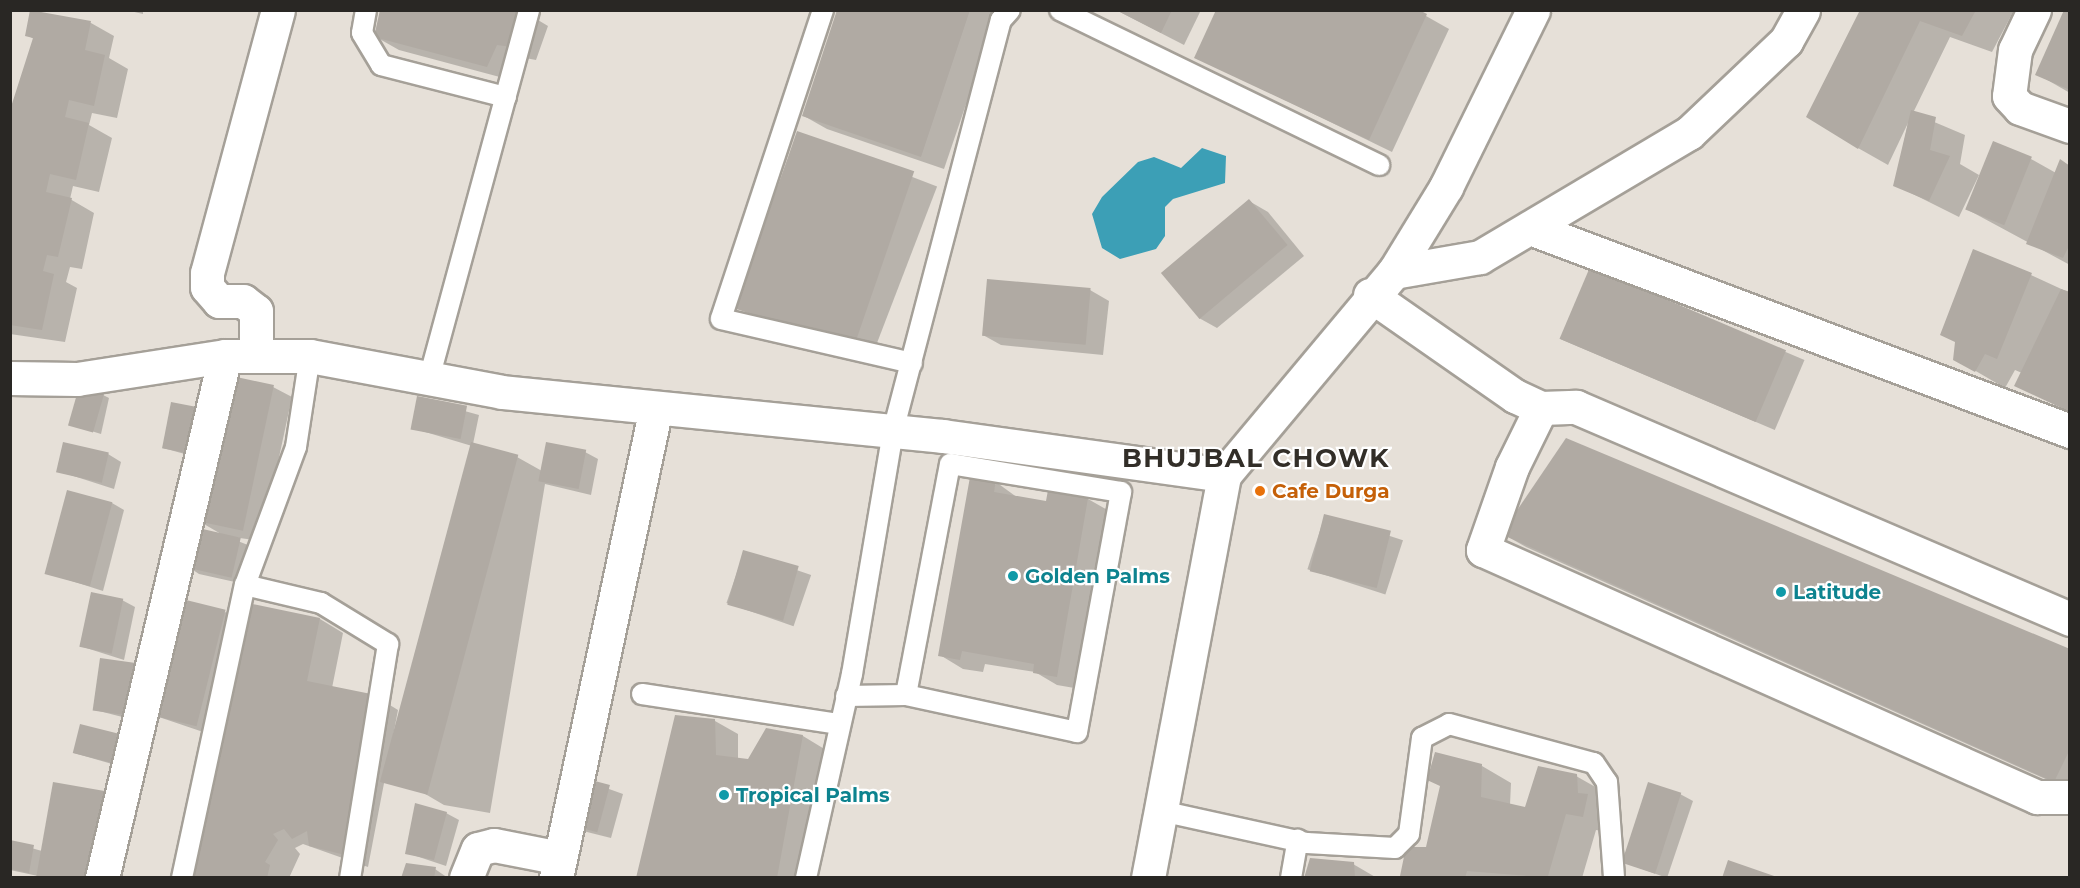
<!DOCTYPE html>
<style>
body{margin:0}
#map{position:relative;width:2080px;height:888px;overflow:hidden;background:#e6e0d8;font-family:Montserrat,sans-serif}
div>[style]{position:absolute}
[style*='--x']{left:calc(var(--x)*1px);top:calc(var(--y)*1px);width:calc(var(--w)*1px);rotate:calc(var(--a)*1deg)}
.water>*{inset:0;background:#3c9fb6}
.shadow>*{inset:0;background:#0003;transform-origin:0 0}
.building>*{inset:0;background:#b0aaa3;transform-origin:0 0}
.roads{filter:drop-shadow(2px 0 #a5a098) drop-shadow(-2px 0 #a5a098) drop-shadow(0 2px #a5a098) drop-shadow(0 -2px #a5a098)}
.service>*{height:20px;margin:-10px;padding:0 10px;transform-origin:10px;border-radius:10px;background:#fff}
.minor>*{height:33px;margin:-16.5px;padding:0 16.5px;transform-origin:16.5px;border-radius:16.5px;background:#fff}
.tertiary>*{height:33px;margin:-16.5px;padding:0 16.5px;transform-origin:16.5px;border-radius:16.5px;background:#fff}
.dots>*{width:16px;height:16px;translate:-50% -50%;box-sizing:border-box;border:3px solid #fff;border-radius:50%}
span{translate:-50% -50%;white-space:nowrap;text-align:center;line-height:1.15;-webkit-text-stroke:4.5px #fff;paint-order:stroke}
.food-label{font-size:20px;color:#c56008;font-weight:700}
.left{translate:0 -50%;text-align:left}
.culture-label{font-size:20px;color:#0d838f;font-weight:700}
.district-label{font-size:26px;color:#322e28;font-weight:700;letter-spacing:1.5px}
.frame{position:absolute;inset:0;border:12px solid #292724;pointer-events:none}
</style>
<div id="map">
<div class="water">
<div style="clip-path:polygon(1202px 148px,1226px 156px,1225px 183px,1173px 199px,1165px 207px,1165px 236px,1156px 249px,1120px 259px,1102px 248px,1092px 214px,1102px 197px,1138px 162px,1154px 157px,1181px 168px)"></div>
</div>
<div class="shadow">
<div style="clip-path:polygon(126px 10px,143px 10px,143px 14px)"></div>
<div style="clip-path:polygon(838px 10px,998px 10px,944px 169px,827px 129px,804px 116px)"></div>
<div style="clip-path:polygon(1116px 10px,1201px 10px,1184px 45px)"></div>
<div style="clip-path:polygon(1862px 10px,2014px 10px,1992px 52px,1950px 37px,1913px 113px,1965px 135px,1960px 164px,1979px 175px,1959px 217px,1895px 185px,1908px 123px,1888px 165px,1858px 148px)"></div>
<div style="clip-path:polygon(2070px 10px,2070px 93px,2037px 74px)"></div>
<div style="clip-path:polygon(31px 11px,91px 23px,114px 36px,109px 58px,128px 69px,117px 118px,92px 113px,89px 125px,112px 138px,99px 192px,73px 186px,70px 199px,94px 213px,82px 269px,70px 267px,66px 282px,77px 288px,65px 342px,10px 334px,10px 117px,34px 39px,27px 35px)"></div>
<div style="clip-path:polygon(1426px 16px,1449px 29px,1392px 152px,1196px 57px)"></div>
<div style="clip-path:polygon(533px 17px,548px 26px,536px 60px,520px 57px,511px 80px,399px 50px,376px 37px)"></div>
<div style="left:798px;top:133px;width:149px;height:184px;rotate:21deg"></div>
<div style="clip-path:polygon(2031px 159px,2056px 173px,2070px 166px,2070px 265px,1970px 211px)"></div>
<div style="clip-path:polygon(1249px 201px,1268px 212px,1304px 256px,1217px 328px,1199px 318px)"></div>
<div style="left:1590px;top:269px;width:233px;height:76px;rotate:23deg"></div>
<div style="clip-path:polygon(2031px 275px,2070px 293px,2070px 412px,2016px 385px,2022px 373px,2015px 370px,2005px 388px,1955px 359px)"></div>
<div style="clip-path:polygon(1090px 290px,1109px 301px,1103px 355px,1001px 345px,983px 335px)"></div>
<div style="clip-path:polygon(273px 387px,292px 397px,261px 541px,225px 536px,253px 547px,244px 584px,199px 574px,187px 566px,221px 534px,197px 520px)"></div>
<div style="clip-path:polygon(103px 395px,109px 398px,101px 434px,72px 425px)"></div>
<div style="clip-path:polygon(418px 398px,479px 415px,473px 444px,517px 457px,542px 471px,585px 452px,598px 459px,591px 495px,545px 484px,490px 813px,444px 805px,415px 788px,472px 446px,412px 428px)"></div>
<div style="clip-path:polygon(172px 404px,192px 456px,163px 448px)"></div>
<div style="clip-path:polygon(108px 454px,121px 462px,114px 489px,58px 471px)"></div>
<div style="clip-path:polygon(996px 482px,1018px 498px,1047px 503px,1049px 492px,1088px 499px,1111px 512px,1080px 689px,1057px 685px,1035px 672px,985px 664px,983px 672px,963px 669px,940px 655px)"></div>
<div style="clip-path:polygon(112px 503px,124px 510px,103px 591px,47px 573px)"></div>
<div style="left:1325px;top:515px;width:82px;height:57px;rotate:18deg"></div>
<div style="clip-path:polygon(1503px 534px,2070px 651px,2070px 790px,1526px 547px)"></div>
<div style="left:744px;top:552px;width:71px;height:54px;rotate:19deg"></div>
<div style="clip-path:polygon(122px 600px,135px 607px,124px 660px,80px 646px)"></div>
<div style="clip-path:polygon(225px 612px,245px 623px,320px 619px,343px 633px,332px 688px,375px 696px,398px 710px,368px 867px,303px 844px,295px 848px,300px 854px,289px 878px,192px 878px,215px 736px,150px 714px)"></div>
<div style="clip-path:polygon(101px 660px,142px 722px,95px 710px)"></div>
<div style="clip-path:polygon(715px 721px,738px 734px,738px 759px,748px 761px,767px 730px,803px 736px,826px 750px,800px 878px,636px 878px)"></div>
<div style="clip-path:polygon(81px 725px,119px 766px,74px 753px)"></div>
<div style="clip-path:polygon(1482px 766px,1511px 783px,1510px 805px,1526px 808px,1576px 776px,1606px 793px,1613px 833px,1596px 830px,1582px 878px,1388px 878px,1402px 877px,1428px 849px)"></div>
<div style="clip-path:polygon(581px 779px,623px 794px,611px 838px,583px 831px)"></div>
<div style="clip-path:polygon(1680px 794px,1693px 801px,1667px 878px,1623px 862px)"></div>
<div style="clip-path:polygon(446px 813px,459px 820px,446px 866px,407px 853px)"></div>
<div style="clip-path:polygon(10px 842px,42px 851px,38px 876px,10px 870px)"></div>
<div style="clip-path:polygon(1353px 864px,1377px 878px,1306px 878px)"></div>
<div style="clip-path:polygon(435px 869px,448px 878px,403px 878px)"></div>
</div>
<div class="building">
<div style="clip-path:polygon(30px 10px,91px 21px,85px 50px,105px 55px,94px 106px,69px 100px,65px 117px,89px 123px,76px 180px,50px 174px,46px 192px,72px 198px,58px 257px,47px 255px,43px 271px,54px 274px,42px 330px,10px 325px,10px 110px,33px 38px,25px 36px)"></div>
<div style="clip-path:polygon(380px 10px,523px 10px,513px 47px,497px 45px,487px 67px,374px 37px)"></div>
<div style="clip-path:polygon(837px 10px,970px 10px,921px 157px,802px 116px)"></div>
<div style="clip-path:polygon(1116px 10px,1172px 10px,1161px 33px)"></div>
<div style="clip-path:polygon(1216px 10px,1419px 10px,1427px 14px,1369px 140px,1194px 58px)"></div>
<div style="clip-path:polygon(1860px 10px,1976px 10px,1962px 36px,1920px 21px,1858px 149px,1806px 117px)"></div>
<div style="clip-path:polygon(2064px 10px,2070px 10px,2070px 90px,2035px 75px)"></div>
<div style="clip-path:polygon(1911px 110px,1936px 117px,1930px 150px,1950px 156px,1929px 201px,1893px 186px)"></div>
<div style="left:797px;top:131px;width:124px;height:188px;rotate:19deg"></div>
<div style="left:1993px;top:141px;width:42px;height:74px;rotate:22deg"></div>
<div style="clip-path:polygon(2060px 159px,2070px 166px,2070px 244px,2063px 258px,2026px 244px)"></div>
<div style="left:1249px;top:199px;width:60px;height:115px;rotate:50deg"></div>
<div style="clip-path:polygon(1973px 249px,2032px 273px,1997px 359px,1985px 354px,1975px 372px,1953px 360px,1955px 342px,1940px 335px)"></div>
<div style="left:1590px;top:267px;width:213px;height:78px;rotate:23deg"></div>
<div style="left:987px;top:279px;width:104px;height:57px;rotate:5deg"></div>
<div style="clip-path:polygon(2061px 289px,2070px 292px,2070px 412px,2014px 386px)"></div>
<div style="left:227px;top:375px;width:48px;height:149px;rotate:12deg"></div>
<div style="left:79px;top:387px;width:26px;height:40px;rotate:16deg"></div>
<div style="left:417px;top:396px;width:51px;height:34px;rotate:11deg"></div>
<div style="left:171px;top:402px;width:25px;height:47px;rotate:11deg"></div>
<div style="clip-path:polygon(1566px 438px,2070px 649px,2070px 749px,2054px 782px,1501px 534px)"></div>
<div style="left:63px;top:442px;width:47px;height:31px;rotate:13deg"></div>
<div style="left:471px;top:442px;width:49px;height:352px;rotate:15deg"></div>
<div style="left:546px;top:442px;width:41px;height:40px;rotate:11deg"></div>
<div style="clip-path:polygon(970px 477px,996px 481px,994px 492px,1046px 501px,1048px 490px,1088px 498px,1057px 677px,1033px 673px,1034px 664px,962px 651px,960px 660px,938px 656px)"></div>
<div style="left:67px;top:490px;width:47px;height:87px;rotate:15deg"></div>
<div style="left:1324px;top:514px;width:69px;height:59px;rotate:14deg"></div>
<div style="left:194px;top:527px;width:48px;height:41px;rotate:13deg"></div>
<div style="left:743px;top:550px;width:58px;height:57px;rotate:16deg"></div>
<div style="left:91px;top:592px;width:33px;height:56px;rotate:12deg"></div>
<div style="left:178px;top:598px;width:49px;height:120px;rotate:14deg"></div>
<div style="clip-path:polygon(248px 603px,320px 618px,307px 681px,376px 695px,345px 855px,309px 846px,307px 831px,292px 839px,284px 829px,273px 834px,278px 840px,265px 862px,270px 865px,267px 878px,191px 878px)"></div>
<div style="left:100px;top:658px;width:36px;height:53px;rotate:8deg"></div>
<div style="clip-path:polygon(675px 715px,715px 719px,716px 755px,748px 759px,766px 728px,803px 735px,777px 878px,636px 878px)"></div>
<div style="left:80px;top:724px;width:41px;height:30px;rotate:14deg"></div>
<div style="clip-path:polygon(1435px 752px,1482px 764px,1481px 797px,1525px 807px,1538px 766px,1577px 774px,1578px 793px,1588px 794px,1583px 817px,1566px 814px,1548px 876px,1552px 878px,1467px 871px,1465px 878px,1386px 878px,1400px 876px,1406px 847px,1426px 847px,1440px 786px,1427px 780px)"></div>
<div style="left:580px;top:777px;width:31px;height:49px;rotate:15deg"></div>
<div style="left:53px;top:782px;width:61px;height:97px;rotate:10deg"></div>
<div style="left:1648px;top:782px;width:35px;height:85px;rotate:18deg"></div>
<div style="clip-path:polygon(415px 803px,447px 812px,434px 860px,405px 854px)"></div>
<div style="clip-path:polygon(10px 840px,34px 845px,29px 873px,10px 869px)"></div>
<div style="clip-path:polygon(1310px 858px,1354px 862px,1355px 878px,1304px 878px)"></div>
<div style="clip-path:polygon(1728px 860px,1777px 877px,1776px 878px,1722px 878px)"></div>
<div style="clip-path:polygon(406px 863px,436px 867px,434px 878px,401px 878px)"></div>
</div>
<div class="roads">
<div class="service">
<div style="--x:366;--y:10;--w:23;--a:100"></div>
<div style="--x:362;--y:33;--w:37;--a:59"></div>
<div style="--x:381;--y:65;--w:129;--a:14.4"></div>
<div style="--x:823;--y:10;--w:325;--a:108.3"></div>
<div style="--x:721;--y:319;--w:196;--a:13"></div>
<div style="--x:1060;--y:10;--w:355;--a:25.9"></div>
<div style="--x:430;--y:375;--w:378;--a:-74.8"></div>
<div style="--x:245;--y:585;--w:78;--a:13.3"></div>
<div style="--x:321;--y:603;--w:79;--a:31.5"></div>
<div style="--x:388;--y:644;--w:237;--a:99.2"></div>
<div style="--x:642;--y:694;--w:198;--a:8.7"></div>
<div style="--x:846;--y:696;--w:60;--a:-1"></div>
<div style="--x:906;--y:695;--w:175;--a:12.2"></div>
<div style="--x:1077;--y:732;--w:244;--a:-79.6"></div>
<div style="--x:1121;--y:492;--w:173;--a:-170.7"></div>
<div style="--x:950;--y:464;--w:235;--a:100.8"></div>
<div style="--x:1161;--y:811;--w:149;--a:12.4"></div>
<div style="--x:1307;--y:843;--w:88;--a:3.3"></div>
<div style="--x:1395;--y:848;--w:20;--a:-45"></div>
<div style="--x:1409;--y:834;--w:97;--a:-82.3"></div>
<div style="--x:1422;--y:738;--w:30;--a:-27"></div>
<div style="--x:1449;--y:724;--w:150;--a:15.1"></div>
<div style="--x:1594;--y:763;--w:23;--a:56"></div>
<div style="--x:1607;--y:782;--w:96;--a:85.8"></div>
<div style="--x:182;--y:878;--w:300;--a:-77.9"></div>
<div style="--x:245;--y:585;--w:147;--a:-69.7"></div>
<div style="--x:296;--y:447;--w:92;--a:-81.3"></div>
<div style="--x:806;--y:878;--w:209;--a:-77.3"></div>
<div style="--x:852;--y:674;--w:246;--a:-80.4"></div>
<div style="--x:893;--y:431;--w:425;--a:-75.3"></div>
<div style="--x:1001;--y:20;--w:13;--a:-48"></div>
<div style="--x:1291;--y:878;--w:39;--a:-80"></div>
</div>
<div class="minor">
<div style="--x:2034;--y:10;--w:44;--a:115.4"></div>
<div style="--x:2015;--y:50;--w:46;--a:97.4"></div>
<div style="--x:2009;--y:96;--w:16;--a:47"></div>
<div style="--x:2020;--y:108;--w:53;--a:19.8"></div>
<div style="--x:1530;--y:228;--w:577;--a:20.6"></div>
<div style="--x:1394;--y:272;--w:87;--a:-9.9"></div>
<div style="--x:1480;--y:257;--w:243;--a:-30.7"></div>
<div style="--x:1689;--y:133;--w:134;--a:-43.5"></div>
<div style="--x:1786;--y:41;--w:35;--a:-61"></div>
<div style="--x:1370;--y:295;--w:177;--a:34.9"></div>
<div style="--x:1515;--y:396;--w:29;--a:25"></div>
<div style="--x:1541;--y:408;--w:66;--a:116.2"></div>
<div style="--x:1512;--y:467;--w:88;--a:109.3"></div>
<div style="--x:1483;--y:550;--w:607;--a:24.03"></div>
<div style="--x:2037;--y:797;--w:33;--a:0"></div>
<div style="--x:256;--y:356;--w:45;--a:-90"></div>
<div style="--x:256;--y:311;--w:16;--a:-142"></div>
<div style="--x:243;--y:301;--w:24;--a:180"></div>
<div style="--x:219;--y:301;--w:18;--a:-131"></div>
<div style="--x:207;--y:287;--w:14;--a:-90"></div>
<div style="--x:207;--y:273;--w:272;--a:-74.9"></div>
<div style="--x:10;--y:378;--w:67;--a:0.9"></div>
<div style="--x:77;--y:379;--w:150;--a:-8.8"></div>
<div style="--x:225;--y:356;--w:85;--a:0"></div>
<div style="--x:310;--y:356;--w:195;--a:10.6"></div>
<div style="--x:502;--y:392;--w:443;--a:5.7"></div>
<div style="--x:943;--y:436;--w:284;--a:7.9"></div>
<div style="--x:1541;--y:408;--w:35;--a:-2"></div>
<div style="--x:1576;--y:407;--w:538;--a:23.23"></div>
<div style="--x:102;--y:878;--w:536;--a:-76.74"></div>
<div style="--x:466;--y:878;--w:31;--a:-68"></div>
<div style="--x:478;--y:849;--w:16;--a:-14"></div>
<div style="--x:494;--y:845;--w:67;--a:11.1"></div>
<div style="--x:556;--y:878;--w:480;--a:-78"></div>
</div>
<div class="tertiary">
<div style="--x:1148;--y:878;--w:410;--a:-79.3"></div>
<div style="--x:1224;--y:475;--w:265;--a:-50.1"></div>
<div style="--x:1394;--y:272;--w:100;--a:-58.5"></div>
<div style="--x:1446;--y:187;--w:197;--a:-63.8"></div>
</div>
</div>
<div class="dots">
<div style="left:1260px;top:491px;background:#e8710a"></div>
<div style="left:1013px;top:576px;background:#0f9aa8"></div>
<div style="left:1781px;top:592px;background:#0f9aa8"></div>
<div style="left:724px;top:795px;background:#0f9aa8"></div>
</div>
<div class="food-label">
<span class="left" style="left:1272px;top:491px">Cafe Durga</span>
</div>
<div class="culture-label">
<span class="left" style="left:1025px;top:576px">Golden Palms</span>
<span class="left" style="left:1793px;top:592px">Latitude</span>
<span class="left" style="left:736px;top:795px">Tropical Palms</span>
</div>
<div class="district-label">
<span style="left:1256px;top:459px">BHUJBAL CHOWK</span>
</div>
<div class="frame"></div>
</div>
